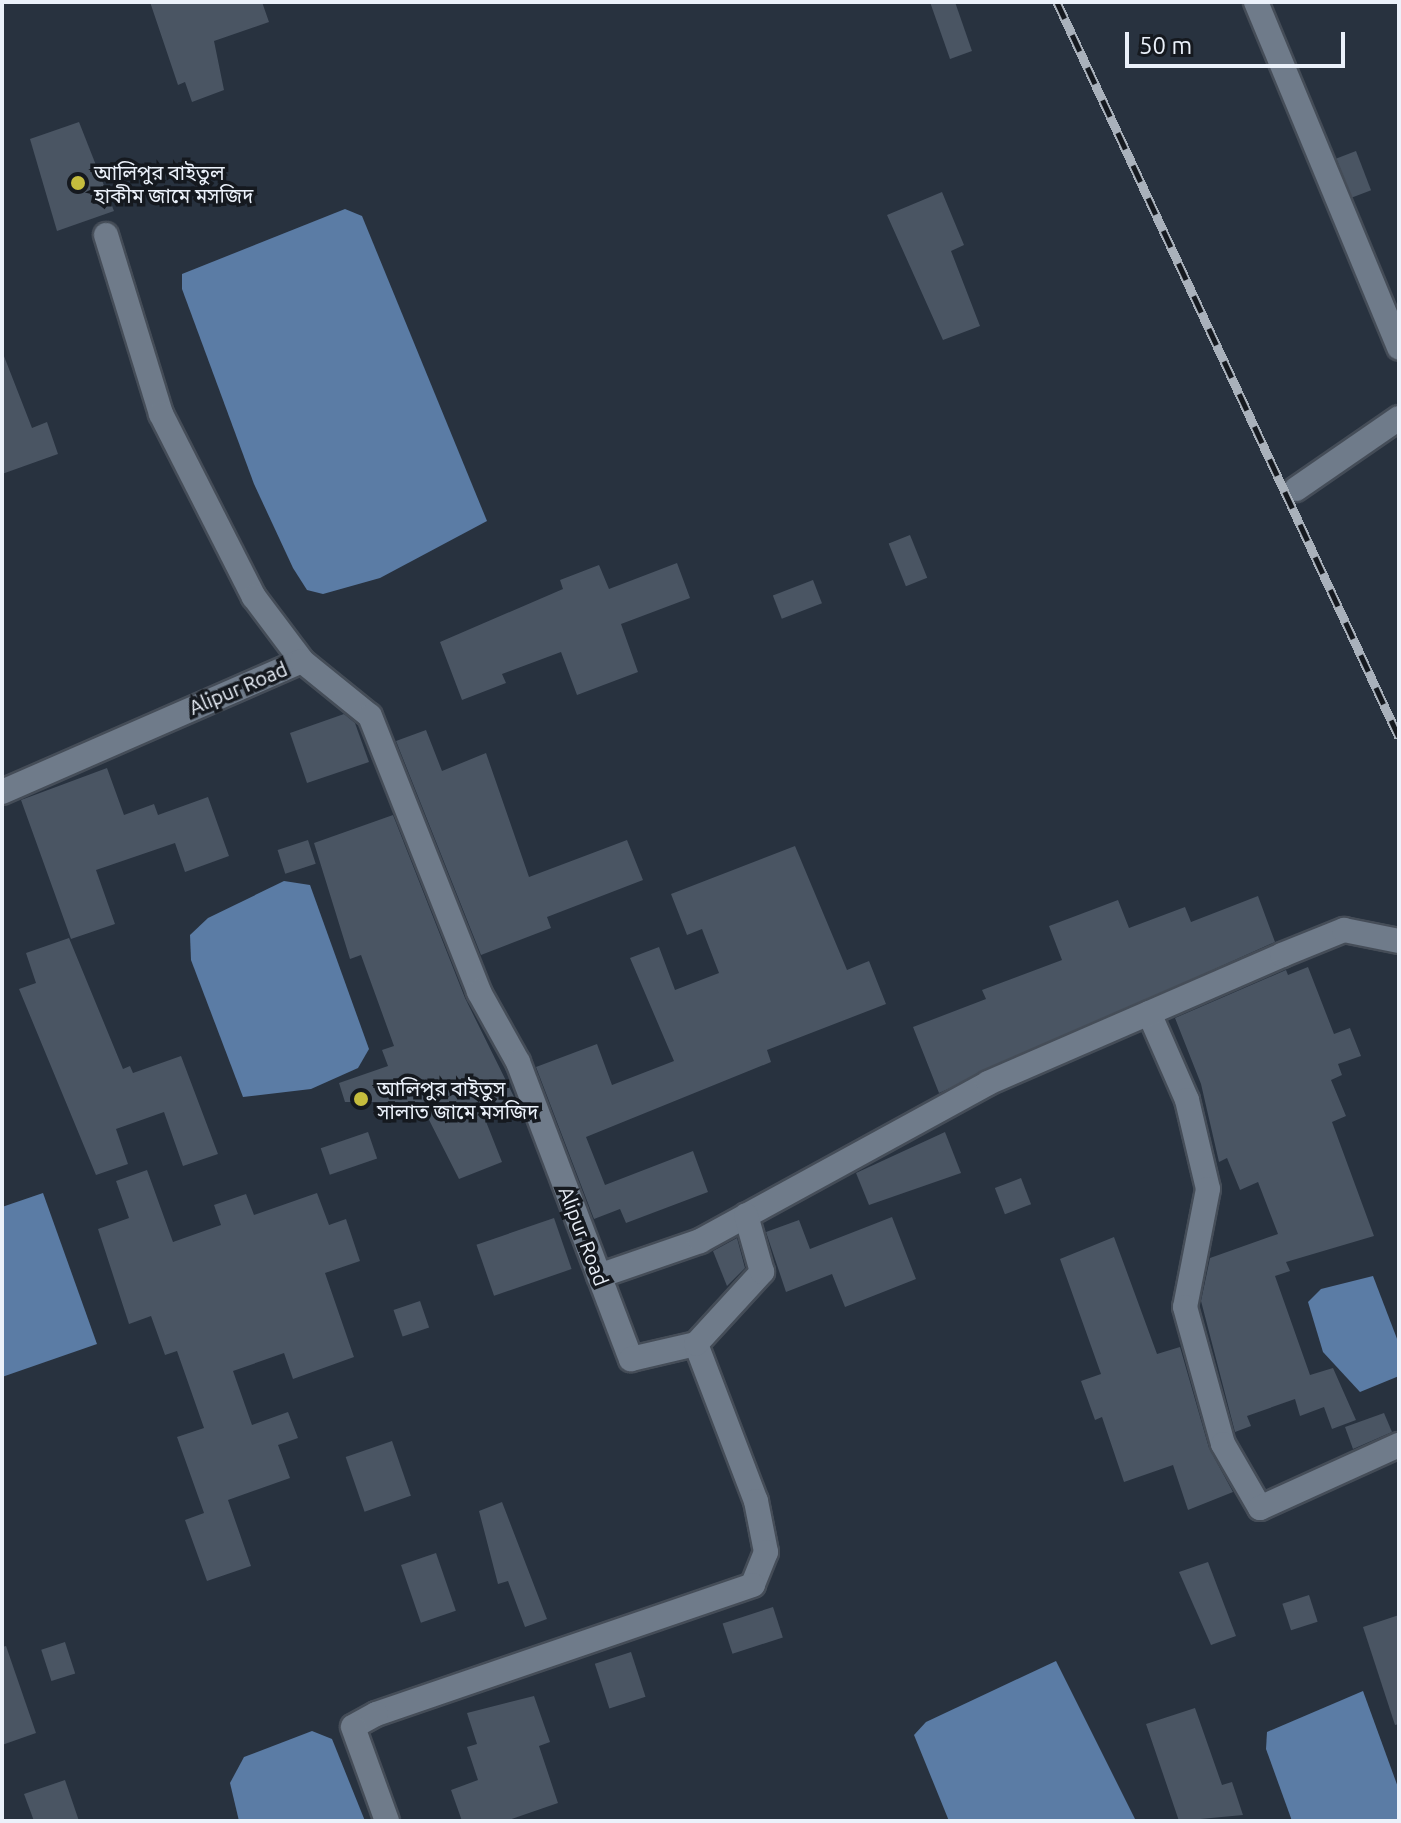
<!DOCTYPE html>
<meta charset="utf-8">
<style>
body{margin:0}
#map{position:relative;width:1401px;height:1823px;overflow:hidden;background:#28323f;font-family:Ubuntu,"Noto Sans Bengali",sans-serif}
div>[style]{position:absolute}
[style*='--x']{left:calc(var(--x)*1px);top:calc(var(--y)*1px);width:calc(var(--w)*1px);rotate:calc(var(--a)*1deg)}
.water>*{inset:0;background:#5b7ca5}
.building>*{inset:0;background:#4a5563;transform-origin:0 0}
.roads{filter:drop-shadow(2px 0 #454d58) drop-shadow(-2px 0 #454d58) drop-shadow(0 2px #454d58) drop-shadow(0 -2px #454d58)}
.street>*{height:24px;margin:-12px;padding:0 12px;transform-origin:12px;border-radius:12px;background:#6f7b8a}
.rail>*{height:9px;margin-top:-4.5px;transform-origin:0;background:repeating-linear-gradient(90deg,#15191f 0 18px,#a9b1bb 0 36px);box-sizing:border-box;border-block:2px solid #a9b1bb}
.dots>*{width:22px;height:22px;translate:-50% -50%;box-sizing:border-box;border:4px solid #15191f;border-radius:50%}
span{translate:-50% -50%;white-space:nowrap;text-align:center;line-height:1.15;-webkit-text-stroke:7px #15191f;paint-order:stroke}
.poi-label{font-size:20px;color:#ebf1fa}
.left{translate:0 -50%;text-align:left}
.street-label{font-size:20px;color:#ebf1fa}
.frame{position:absolute;inset:0;border:4px solid #ebf1fa;pointer-events:none}
.scale{position:absolute;left:1125px;top:32px;width:220px;height:36px;box-sizing:border-box;border:4px solid #ebf1fa;border-top:0;padding-left:10px;font-size:24px;line-height:28px;white-space:nowrap;color:#ebf1fa;-webkit-text-stroke:6px #15191f;paint-order:stroke}
</style>
<div id="map">
<div class="water">
<div style="clip-path:polygon(345px 209px,362px 216px,487px 521px,380px 578px,323px 594px,307px 590px,293px 568px,254px 484px,182px 289px,182px 274px)"></div>
<div style="clip-path:polygon(284px 881px,310px 885px,369px 1049px,358px 1068px,311px 1089px,243px 1097px,191px 960px,190px 935px,208px 918px)"></div>
<div style="clip-path:polygon(43px 1193px,97px 1344px,2px 1377px,2px 1207px)"></div>
<div style="clip-path:polygon(1373px 1276px,1399px 1344px,1399px 1376px,1360px 1392px,1323px 1352px,1308px 1302px,1321px 1289px)"></div>
<div style="clip-path:polygon(1056px 1661px,1136px 1821px,949px 1821px,914px 1735px,926px 1722px)"></div>
<div style="clip-path:polygon(1363px 1691px,1399px 1790px,1399px 1821px,1292px 1821px,1266px 1749px,1267px 1732px)"></div>
<div style="clip-path:polygon(312px 1731px,332px 1739px,365px 1821px,239px 1821px,230px 1783px,244px 1757px)"></div>
</div>
<div class="building">
<div style="clip-path:polygon(150px 2px,262px 2px,269px 22px,214px 41px,224px 90px,192px 102px,185px 82px,178px 85px)"></div>
<div style="clip-path:polygon(930px 2px,955px 2px,972px 51px,950px 59px)"></div>
<div style="clip-path:polygon(79px 122px,114px 211px,57px 231px,30px 139px)"></div>
<div style="left:1356px;top:151px;width:42px;height:21px;rotate:69deg"></div>
<div style="clip-path:polygon(942px 192px,964px 245px,951px 251px,980px 326px,943px 340px,887px 215px)"></div>
<div style="clip-path:polygon(2px 351px,32px 428px,47px 422px,58px 454px,2px 474px)"></div>
<div style="left:910px;top:535px;width:46px;height:23px;rotate:68deg"></div>
<div style="clip-path:polygon(677px 563px,690px 598px,621px 624px,638px 672px,577px 695px,561px 652px,502px 674px,506px 683px,462px 700px,440px 642px,563px 589px,560px 580px,599px 565px,609px 589px)"></div>
<div style="left:813px;top:580px;width:25px;height:43px;rotate:69deg"></div>
<div style="clip-path:polygon(344px 714px,355px 723px,369px 762px,307px 783px,290px 733px)"></div>
<div style="clip-path:polygon(426px 730px,442px 771px,486px 753px,529px 877px,627px 840px,643px 880px,547px 917px,551px 928px,481px 955px,396px 741px)"></div>
<div style="clip-path:polygon(107px 768px,124px 815px,154px 804px,158px 815px,208px 797px,229px 856px,185px 872px,175px 843px,96px 870px,115px 924px,71px 939px,21px 800px)"></div>
<div style="clip-path:polygon(393px 815px,465px 998px,519px 1107px,485px 1119px,502px 1162px,459px 1179px,425px 1112px,453px 1102px,345px 1102px,339px 1083px,388px 1066px,382px 1050px,394px 1046px,361px 955px,350px 959px,314px 843px)"></div>
<div style="left:308px;top:840px;width:25px;height:32px;rotate:72deg"></div>
<div style="clip-path:polygon(795px 846px,847px 970px,869px 961px,886px 1004px,767px 1050px,771px 1062px,586px 1137px,605px 1185px,693px 1151px,708px 1192px,626px 1223px,620px 1209px,594px 1219px,536px 1067px,597px 1044px,612px 1085px,674px 1061px,630px 958px,659px 947px,675px 990px,719px 973px,702px 929px,687px 935px,671px 894px)"></div>
<div style="clip-path:polygon(1258px 896px,1275px 942px,939px 1093px,913px 1027px,986px 999px,982px 990px,1062px 960px,1049px 926px,1118px 900px,1129px 928px,1185px 907px,1191px 922px)"></div>
<div style="clip-path:polygon(69px 938px,123px 1069px,130px 1066px,133px 1073px,181px 1056px,218px 1154px,183px 1166px,164px 1112px,116px 1129px,128px 1164px,96px 1175px,19px 989px,36px 983px,26px 953px)"></div>
<div style="clip-path:polygon(1308px 967px,1334px 1034px,1350px 1028px,1361px 1056px,1338px 1064px,1342px 1075px,1331px 1080px,1346px 1116px,1332px 1122px,1374px 1236px,1286px 1262px,1290px 1271px,1275px 1276px,1310px 1375px,1333px 1368px,1356px 1420px,1332px 1429px,1324px 1407px,1300px 1416px,1295px 1399px,1247px 1416px,1251px 1426px,1235px 1432px,1201px 1301px,1210px 1258px,1278px 1234px,1258px 1182px,1240px 1190px,1227px 1158px,1219px 1162px,1201px 1084px,1175px 1018px,1286px 970px,1288px 975px)"></div>
<div style="left:368px;top:1132px;width:28px;height:50px;rotate:71deg"></div>
<div style="clip-path:polygon(945px 1132px,961px 1173px,869px 1205px,856px 1173px)"></div>
<div style="clip-path:polygon(147px 1170px,173px 1242px,221px 1225px,214px 1205px,246px 1194px,254px 1215px,317px 1193px,329px 1225px,346px 1219px,360px 1261px,325px 1273px,354px 1357px,293px 1379px,284px 1353px,233px 1371px,252px 1425px,288px 1412px,298px 1438px,278px 1445px,290px 1478px,228px 1500px,251px 1566px,207px 1581px,185px 1520px,204px 1513px,177px 1437px,204px 1428px,177px 1351px,165px 1355px,151px 1316px,129px 1324px,98px 1229px,129px 1218px,116px 1181px)"></div>
<div style="left:1021px;top:1178px;width:28px;height:28px;rotate:69deg"></div>
<div style="clip-path:polygon(892px 1217px,916px 1279px,845px 1307px,832px 1274px,786px 1292px,766px 1232px,799px 1220px,810px 1249px)"></div>
<div style="left:554px;top:1218px;width:54px;height:82px;rotate:71deg"></div>
<div style="clip-path:polygon(1114px 1237px,1157px 1354px,1180px 1347px,1209px 1448px,1233px 1492px,1188px 1510px,1173px 1465px,1124px 1482px,1102px 1417px,1095px 1420px,1081px 1381px,1101px 1374px,1060px 1259px)"></div>
<div style="clip-path:polygon(737px 1238px,745px 1268px,727px 1286px,713px 1251px)"></div>
<div style="left:420px;top:1301px;width:28px;height:28px;rotate:71deg"></div>
<div style="clip-path:polygon(1384px 1413px,1392px 1432px,1353px 1449px,1345px 1427px)"></div>
<div style="left:392px;top:1441px;width:58px;height:49px;rotate:71deg"></div>
<div style="clip-path:polygon(502px 1502px,547px 1619px,525px 1627px,508px 1581px,498px 1584px,479px 1511px)"></div>
<div style="left:436px;top:1553px;width:61px;height:37px;rotate:71deg"></div>
<div style="clip-path:polygon(1208px 1562px,1236px 1636px,1211px 1645px,1179px 1572px)"></div>
<div style="left:1309px;top:1595px;width:28px;height:28px;rotate:72deg"></div>
<div style="left:773px;top:1607px;width:32px;height:53px;rotate:72deg"></div>
<div style="clip-path:polygon(1399px 1615px,1399px 1724px,1395px 1725px,1363px 1627px)"></div>
<div style="left:65px;top:1642px;width:33px;height:25px;rotate:72deg"></div>
<div style="clip-path:polygon(6px 1646px,36px 1733px,2px 1745px,2px 1647px)"></div>
<div style="left:631px;top:1652px;width:47px;height:38px;rotate:72deg"></div>
<div style="clip-path:polygon(534px 1696px,550px 1742px,539px 1746px,558px 1803px,506px 1821px,462px 1821px,451px 1790px,478px 1780px,467px 1747px,477px 1744px,467px 1713px)"></div>
<div style="clip-path:polygon(1195px 1708px,1222px 1785px,1232px 1782px,1243px 1815px,1179px 1821px,1146px 1724px)"></div>
<div style="clip-path:polygon(65px 1780px,79px 1821px,34px 1821px,24px 1794px)"></div>
</div>
<div class="roads">
<div class="street">
<div style="--x:1256;--y:2;--w:374;--a:67.5"></div>
<div style="--x:106;--y:235;--w:187;--a:72.9"></div>
<div style="--x:161;--y:414;--w:205;--a:63.1"></div>
<div style="--x:254;--y:597;--w:80;--a:53.1"></div>
<div style="--x:1296;--y:489;--w:125;--a:-34.6"></div>
<div style="--x:2;--y:792;--w:327;--a:-23.6"></div>
<div style="--x:302;--y:661;--w:87;--a:39"></div>
<div style="--x:370;--y:716;--w:297;--a:68.4"></div>
<div style="--x:479;--y:992;--w:80;--a:60.9"></div>
<div style="--x:518;--y:1062;--w:318;--a:69.2"></div>
<div style="--x:631;--y:1359;--w:67;--a:-13"></div>
<div style="--x:696;--y:1344;--w:168;--a:69.1"></div>
<div style="--x:756;--y:1501;--w:52;--a:78.9"></div>
<div style="--x:766;--y:1552;--w:35;--a:112"></div>
<div style="--x:753;--y:1585;--w:398;--a:161.1"></div>
<div style="--x:376;--y:1714;--w:26;--a:151"></div>
<div style="--x:353;--y:1727;--w:100;--a:70.1"></div>
<div style="--x:1149;--y:1013;--w:95;--a:66.4"></div>
<div style="--x:1187;--y:1100;--w:91;--a:76.7"></div>
<div style="--x:1208;--y:1189;--w:120;--a:101"></div>
<div style="--x:1185;--y:1307;--w:142;--a:74.5"></div>
<div style="--x:1223;--y:1444;--w:74;--a:60"></div>
<div style="--x:1260;--y:1508;--w:153;--a:-24.4"></div>
<div style="--x:599;--y:1276;--w:107;--a:-19.1"></div>
<div style="--x:700;--y:1241;--w:328;--a:-28.7"></div>
<div style="--x:988;--y:1083;--w:321;--a:-23.5"></div>
<div style="--x:1282;--y:955;--w:67;--a:-22"></div>
<div style="--x:1344;--y:930;--w:56;--a:11.3"></div>
<div style="--x:696;--y:1344;--w:98;--a:-47.5"></div>
<div style="--x:762;--y:1272;--w:59;--a:-105.7"></div>
</div>
</div>
<div class="rail">
<div style="--x:1057;--y:2;--w:811;--a:65.05"></div>
</div>
<div class="dots">
<div style="left:78px;top:183px;background:#c5bc3d"></div>
<div style="left:361px;top:1099px;background:#c5bc3d"></div>
</div>
<div class="poi-label">
<span class="left" style="left:94px;top:184px">আলিপুর বাইতুল<br>হাকীম জামে মসজিদ</span>
<span class="left" style="left:377px;top:1100px">আলিপুর বাইতুস<br>সালাত জামে মসজিদ</span>
</div>
<div class="street-label">
<span style="left:238px;top:688px;rotate:-23deg">Alipur Road</span>
<span style="left:584px;top:1236px;rotate:69deg">Alipur Road</span>
</div>
<div class="frame"></div>
<div class="scale">50 m</div>
</div>
